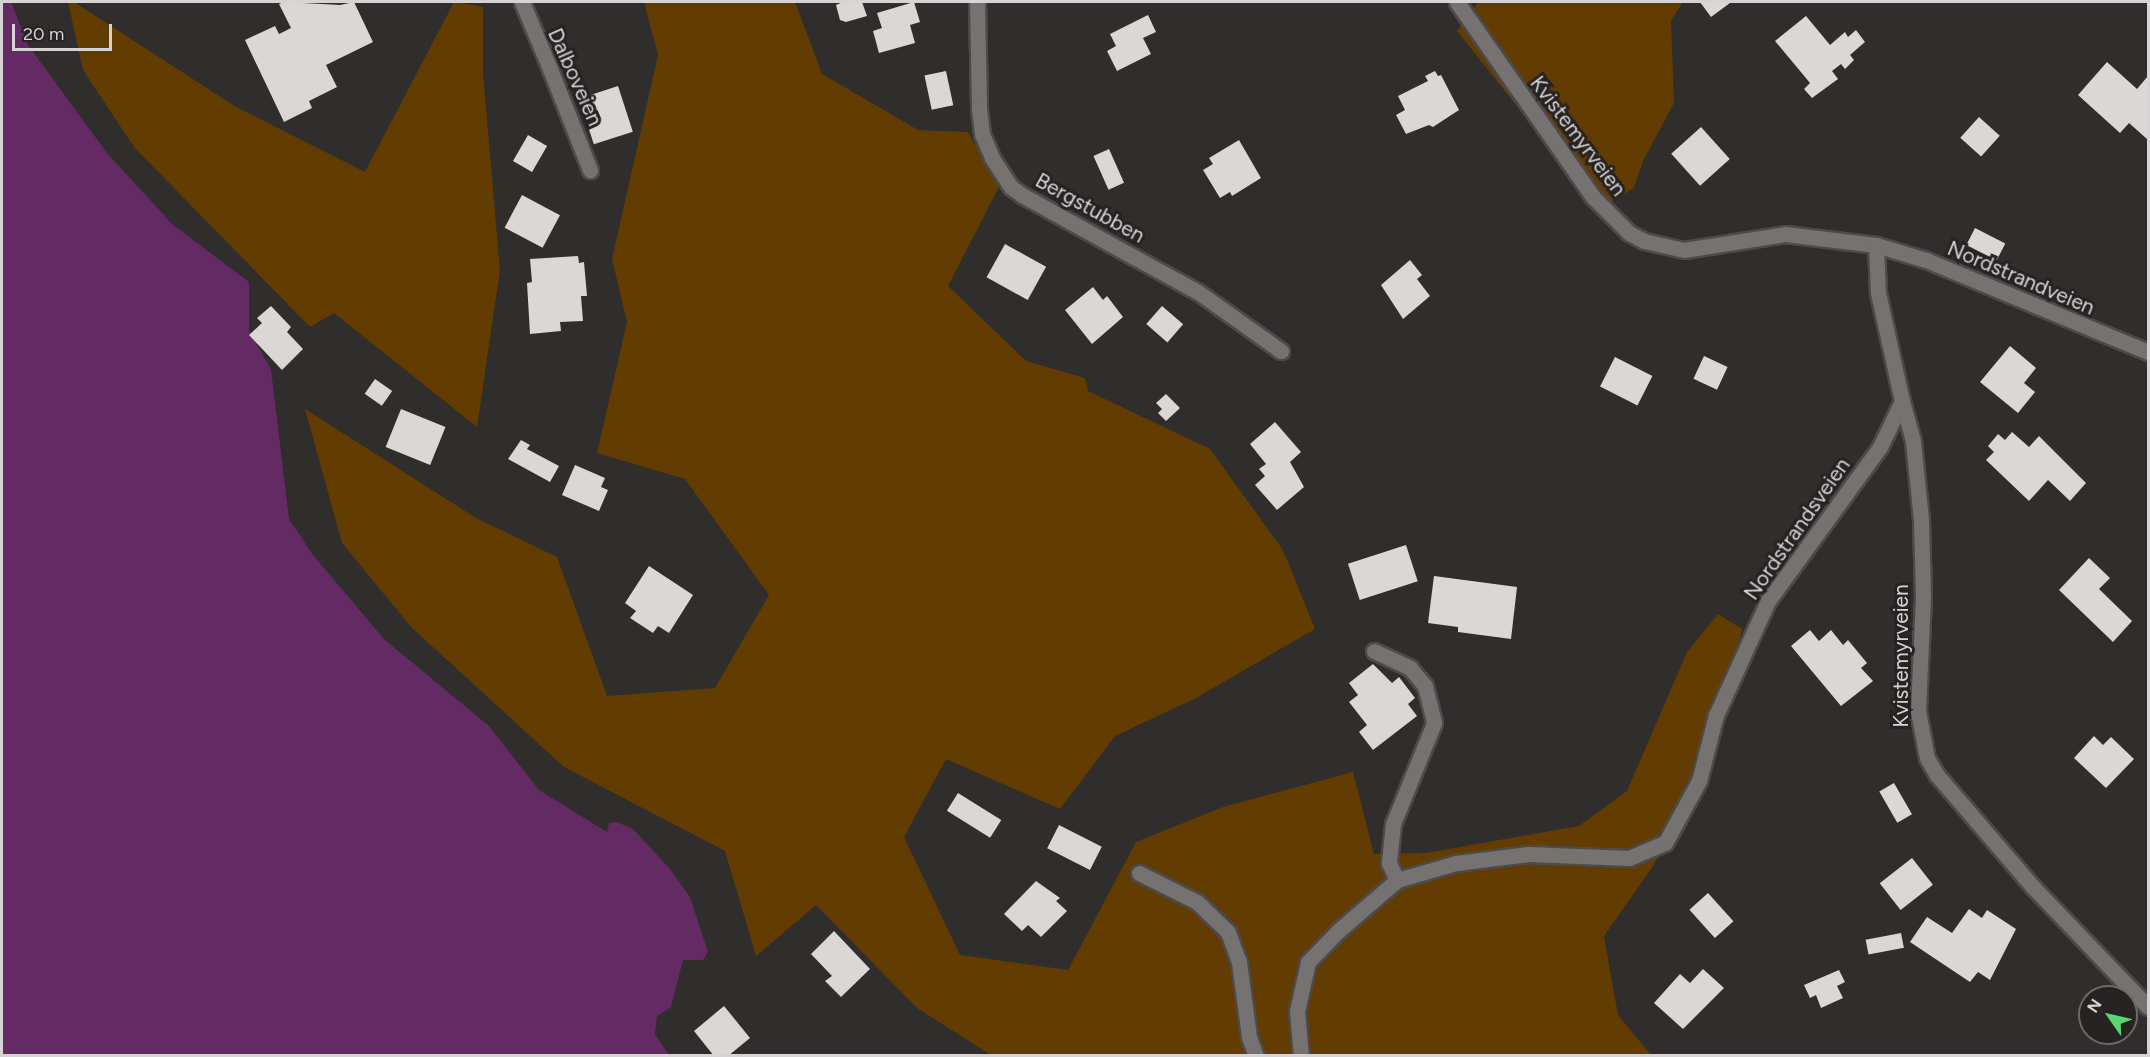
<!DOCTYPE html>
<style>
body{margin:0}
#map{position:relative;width:2150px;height:1057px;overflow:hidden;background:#302d2d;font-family:Figtree,sans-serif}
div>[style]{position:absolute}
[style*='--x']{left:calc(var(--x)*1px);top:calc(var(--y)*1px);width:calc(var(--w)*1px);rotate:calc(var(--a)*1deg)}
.green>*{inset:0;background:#623c00}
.water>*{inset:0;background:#632a64}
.building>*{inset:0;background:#dbd7d5;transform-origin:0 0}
.roads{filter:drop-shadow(2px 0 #4d4a4a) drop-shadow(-2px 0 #4d4a4a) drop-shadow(0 2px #4d4a4a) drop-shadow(0 -2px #4d4a4a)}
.lane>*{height:15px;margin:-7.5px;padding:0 7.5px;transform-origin:7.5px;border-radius:7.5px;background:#767272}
.street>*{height:15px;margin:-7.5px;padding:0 7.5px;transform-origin:7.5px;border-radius:7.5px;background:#767272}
span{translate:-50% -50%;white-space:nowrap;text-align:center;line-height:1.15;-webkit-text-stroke:6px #272323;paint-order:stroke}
.street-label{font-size:21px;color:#d5d3d3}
.frame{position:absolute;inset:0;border:3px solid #d5d3d3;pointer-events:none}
.north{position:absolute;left:2078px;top:985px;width:60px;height:60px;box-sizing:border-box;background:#272323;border:2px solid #6d6969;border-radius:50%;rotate:304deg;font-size:16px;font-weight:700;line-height:24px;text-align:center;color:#d5d3d3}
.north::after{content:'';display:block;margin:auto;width:21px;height:27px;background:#5bd56e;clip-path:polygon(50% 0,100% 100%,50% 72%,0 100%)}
.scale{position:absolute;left:12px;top:24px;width:100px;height:27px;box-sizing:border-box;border:3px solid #d5d3d3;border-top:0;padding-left:8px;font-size:18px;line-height:21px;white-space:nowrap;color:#d5d3d3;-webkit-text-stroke:4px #272323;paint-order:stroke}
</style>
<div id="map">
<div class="green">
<div style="clip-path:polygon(68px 2px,74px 2px,236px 107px,365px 172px,454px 2px,483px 7px,483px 73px,500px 270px,477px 427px,334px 313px,310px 327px,134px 147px,83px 70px)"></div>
<div style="clip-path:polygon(644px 2px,795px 2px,822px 74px,918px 130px,968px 132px,999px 187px,948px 286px,1026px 361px,1085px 378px,1088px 391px,1210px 449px,1283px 550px,1315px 629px,1196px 698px,1115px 736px,1060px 809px,946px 759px,904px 837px,960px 955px,1068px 970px,1136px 842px,1223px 807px,1353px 772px,1374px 854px,1426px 853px,1579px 826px,1627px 791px,1687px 652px,1718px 614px,1742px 629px,1706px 778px,1651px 869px,1604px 936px,1618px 1015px,1651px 1055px,991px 1055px,917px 1008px,816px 905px,756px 956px,725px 851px,564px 767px,412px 628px,342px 543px,305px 409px,476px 518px,557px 557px,607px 696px,715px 688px,769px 595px,685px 479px,597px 453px,627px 322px,612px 259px,658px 55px)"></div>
<div style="clip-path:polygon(1478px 2px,1683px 2px,1671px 21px,1674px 103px,1643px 161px,1634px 188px,1599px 209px,1457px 31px)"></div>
</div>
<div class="water">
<div style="clip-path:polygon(2px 2px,11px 2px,28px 45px,107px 153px,172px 224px,249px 282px,249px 331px,271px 369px,289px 519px,313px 555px,384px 639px,489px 726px,539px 790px,607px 832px,609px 823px,617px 822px,633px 829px,670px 869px,690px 897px,708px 952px,703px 960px,683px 960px,671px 1007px,657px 1016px,655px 1034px,669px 1055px,2px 1056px)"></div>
</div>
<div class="building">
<div style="clip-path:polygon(284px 2px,340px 5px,354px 2px,373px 42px,326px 65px,337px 87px,309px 101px,312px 108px,284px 122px,245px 40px,275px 26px,279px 34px,291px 28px,279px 4px)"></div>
<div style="clip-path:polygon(843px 2px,862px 2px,867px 16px,846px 22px,840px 20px,836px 5px)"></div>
<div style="clip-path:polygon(914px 2px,920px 22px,910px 25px,915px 43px,879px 53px,873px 31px,882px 28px,877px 13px)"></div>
<div style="clip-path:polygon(1700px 2px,1729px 2px,1730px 3px,1711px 17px)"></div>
<div style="clip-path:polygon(1148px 15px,1156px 32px,1143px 38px,1151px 54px,1117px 71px,1107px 51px,1116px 46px,1110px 34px)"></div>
<div style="clip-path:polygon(1806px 16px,1830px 45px,1845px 32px,1848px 37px,1856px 30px,1865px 42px,1850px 55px,1854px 60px,1845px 69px,1841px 64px,1832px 71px,1838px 79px,1812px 98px,1804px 89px,1810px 83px,1775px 41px)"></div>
<div style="clip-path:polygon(2107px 62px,2137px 89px,2148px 76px,2147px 139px,2129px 123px,2120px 133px,2078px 95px)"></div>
<div style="left:946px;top:71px;width:35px;height:22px;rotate:78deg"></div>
<div style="clip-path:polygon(1435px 71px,1438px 76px,1441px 75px,1459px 110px,1433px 127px,1429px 125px,1406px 134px,1396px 115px,1405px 110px,1398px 96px,1428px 81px,1425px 76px)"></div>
<div style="left:618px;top:86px;width:48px;height:41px;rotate:72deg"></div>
<div style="left:1979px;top:117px;width:28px;height:28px;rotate:42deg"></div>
<div style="left:1701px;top:127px;width:43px;height:40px;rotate:48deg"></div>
<div style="left:528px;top:135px;width:22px;height:30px;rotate:30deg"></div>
<div style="clip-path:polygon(1239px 140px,1261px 178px,1232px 196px,1230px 192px,1220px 198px,1203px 170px,1213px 164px,1209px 158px)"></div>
<div style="left:1109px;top:149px;width:37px;height:17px;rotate:66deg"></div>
<div style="left:522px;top:195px;width:43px;height:37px;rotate:28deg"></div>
<div style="left:1975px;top:228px;width:34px;height:19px;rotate:27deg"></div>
<div style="left:1005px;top:244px;width:47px;height:38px;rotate:29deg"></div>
<div style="clip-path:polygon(578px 256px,579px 263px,584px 262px,587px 296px,581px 296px,583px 321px,560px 322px,561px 331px,530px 334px,527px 283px,532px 282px,530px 259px)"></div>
<div style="clip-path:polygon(1410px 260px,1422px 275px,1417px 279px,1430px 296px,1403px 319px,1381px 285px)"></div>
<div style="clip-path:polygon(1093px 287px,1103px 300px,1107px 296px,1123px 317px,1092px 344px,1065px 310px)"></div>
<div style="clip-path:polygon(271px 306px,291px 327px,287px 332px,303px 349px,282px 370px,249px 335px,262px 323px,257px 318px)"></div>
<div style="left:1162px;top:306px;width:28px;height:24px;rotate:41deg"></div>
<div style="clip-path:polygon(2010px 346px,2036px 368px,2024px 383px,2035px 392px,2018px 413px,1980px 382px)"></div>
<div style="left:1704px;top:356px;width:26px;height:25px;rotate:25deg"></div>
<div style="left:1615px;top:357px;width:42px;height:33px;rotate:27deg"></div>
<div style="left:375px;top:379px;width:21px;height:18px;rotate:35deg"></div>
<div style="clip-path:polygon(1166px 394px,1180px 408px,1166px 421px,1158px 413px,1162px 409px,1156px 403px)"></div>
<div style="left:401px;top:409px;width:48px;height:41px;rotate:22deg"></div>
<div style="clip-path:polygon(1275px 422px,1301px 452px,1290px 462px,1304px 487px,1277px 510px,1255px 485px,1265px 476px,1259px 469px,1266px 464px,1250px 444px)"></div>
<div style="clip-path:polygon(2012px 432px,2029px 447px,2039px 436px,2086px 483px,2070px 501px,2048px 480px,2029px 501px,1986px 460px,1994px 452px,1988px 446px,1998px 434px,2005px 440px)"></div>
<div style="clip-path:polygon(521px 440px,530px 445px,527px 449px,559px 466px,550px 482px,508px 459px)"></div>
<div style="clip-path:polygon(575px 465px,605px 478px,601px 487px,608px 490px,599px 511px,562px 495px)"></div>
<div style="left:1406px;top:545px;width:38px;height:61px;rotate:72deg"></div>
<div style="clip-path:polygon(2089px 558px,2110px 578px,2099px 589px,2132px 621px,2113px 642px,2059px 590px)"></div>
<div style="clip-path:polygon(649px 566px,693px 595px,669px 633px,658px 626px,653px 633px,630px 618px,636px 611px,625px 603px)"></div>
<div style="clip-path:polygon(1434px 576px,1517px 587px,1511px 639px,1458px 632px,1458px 627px,1428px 623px)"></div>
<div style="clip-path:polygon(1810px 630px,1819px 641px,1831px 630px,1843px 645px,1848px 640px,1867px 663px,1861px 668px,1873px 681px,1841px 706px,1791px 646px)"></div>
<div style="clip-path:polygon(1373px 664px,1392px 683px,1399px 677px,1415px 698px,1408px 704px,1417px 716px,1373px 750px,1359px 732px,1367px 725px,1349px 702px,1358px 695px,1349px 683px)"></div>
<div style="clip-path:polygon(2094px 736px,2103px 745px,2111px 737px,2134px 759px,2106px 788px,2074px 758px)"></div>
<div style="left:1894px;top:783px;width:36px;height:17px;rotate:60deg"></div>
<div style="left:958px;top:793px;width:51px;height:21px;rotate:32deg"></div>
<div style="left:1059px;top:825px;width:48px;height:26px;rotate:27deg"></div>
<div style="left:1912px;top:858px;width:34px;height:41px;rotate:52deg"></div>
<div style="clip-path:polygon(1036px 881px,1060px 898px,1056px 901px,1067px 911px,1041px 937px,1028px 925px,1022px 931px,1004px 914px)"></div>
<div style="left:1708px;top:893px;width:38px;height:25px;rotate:48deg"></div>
<div style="clip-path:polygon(1969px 909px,1982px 918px,1987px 910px,2016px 929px,1990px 980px,1978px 972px,1970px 982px,1910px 942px,1927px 917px,1952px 933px)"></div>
<div style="clip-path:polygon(834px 931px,870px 969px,841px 997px,825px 981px,832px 976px,811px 954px)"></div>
<div style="left:1901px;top:933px;width:15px;height:36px;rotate:79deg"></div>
<div style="clip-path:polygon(1703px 969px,1724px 988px,1683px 1029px,1654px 1003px,1680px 974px,1690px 983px)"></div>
<div style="clip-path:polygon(1839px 970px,1845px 982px,1837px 986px,1843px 998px,1821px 1008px,1816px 995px,1810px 998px,1804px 985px)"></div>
<div style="clip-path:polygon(724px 1006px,750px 1038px,728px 1056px,714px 1056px,694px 1031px)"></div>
</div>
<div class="roads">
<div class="lane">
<div style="--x:550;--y:69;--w:109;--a:68.4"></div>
<div style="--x:1134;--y:257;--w:73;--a:28.7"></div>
<div style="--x:1198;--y:292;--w:102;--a:35.4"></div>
<div style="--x:1374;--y:651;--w:40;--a:25"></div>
<div style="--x:1410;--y:668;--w:23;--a:50"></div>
<div style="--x:1425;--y:686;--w:38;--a:76"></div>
<div style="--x:1434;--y:723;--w:109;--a:112.1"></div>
<div style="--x:1393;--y:824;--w:39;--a:96"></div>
<div style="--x:1389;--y:863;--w:19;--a:65"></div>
<div style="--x:1139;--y:873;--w:65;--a:26.6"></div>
<div style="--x:1197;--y:902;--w:43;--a:44.1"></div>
<div style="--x:1228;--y:932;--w:32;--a:70"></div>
<div style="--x:1239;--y:962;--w:76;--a:82.4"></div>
<div style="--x:1249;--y:1037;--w:20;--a:70"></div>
</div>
<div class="street">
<div style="--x:522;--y:2;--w:73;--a:67.3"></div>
<div style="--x:977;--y:2;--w:107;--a:88.9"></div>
<div style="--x:979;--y:109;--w:25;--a:83"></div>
<div style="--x:982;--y:134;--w:26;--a:67"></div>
<div style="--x:992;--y:158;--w:35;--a:57"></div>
<div style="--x:1011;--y:187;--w:14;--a:36"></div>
<div style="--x:1022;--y:195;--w:128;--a:29"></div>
<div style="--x:1457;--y:2;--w:238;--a:55.1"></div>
<div style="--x:1593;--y:197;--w:51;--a:45"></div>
<div style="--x:1629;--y:233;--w:17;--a:28"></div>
<div style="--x:1644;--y:241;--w:41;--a:12.7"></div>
<div style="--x:1684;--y:250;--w:102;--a:-9"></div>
<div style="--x:1785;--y:234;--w:92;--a:6.9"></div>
<div style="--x:1876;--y:245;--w:52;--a:16.7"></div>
<div style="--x:1926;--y:260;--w:240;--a:22.5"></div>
<div style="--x:1902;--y:401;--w:41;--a:74.6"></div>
<div style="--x:1913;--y:441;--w:79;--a:84.2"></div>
<div style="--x:1921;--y:520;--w:77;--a:88.5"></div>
<div style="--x:1923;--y:597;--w:114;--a:92.5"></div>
<div style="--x:1918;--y:711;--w:48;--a:79.2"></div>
<div style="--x:1927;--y:758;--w:20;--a:60"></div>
<div style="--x:1937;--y:775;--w:148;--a:49.4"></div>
<div style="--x:2033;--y:887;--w:166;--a:46.2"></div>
<div style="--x:1301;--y:1056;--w:45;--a:-95.1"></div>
<div style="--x:1297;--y:1011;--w:50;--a:-77.3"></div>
<div style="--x:1308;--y:962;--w:43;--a:-45.9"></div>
<div style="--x:1338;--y:931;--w:78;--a:-40.8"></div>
<div style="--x:1397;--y:880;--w:61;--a:-16.1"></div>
<div style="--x:1456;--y:863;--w:73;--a:-7.1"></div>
<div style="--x:1528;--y:854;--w:101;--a:2.3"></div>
<div style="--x:1629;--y:858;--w:39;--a:-23"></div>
<div style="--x:1665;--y:843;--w:71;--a:-61.3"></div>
<div style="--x:1699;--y:781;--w:68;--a:-75.6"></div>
<div style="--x:1716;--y:715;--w:125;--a:-65.5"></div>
<div style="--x:1768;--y:601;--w:190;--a:-54"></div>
<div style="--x:1880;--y:447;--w:51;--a:-64.4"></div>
<div style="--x:1902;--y:401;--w:111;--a:-102.5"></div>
<div style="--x:1878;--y:293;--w:48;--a:-92.4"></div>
</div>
</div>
<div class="street-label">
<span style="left:575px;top:77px;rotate:66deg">Dalboveien</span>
<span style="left:1578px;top:136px;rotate:53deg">Kvistemyrveien</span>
<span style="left:1090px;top:208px;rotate:29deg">Bergstubben</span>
<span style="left:2021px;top:278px;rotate:23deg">Nordstrandveien</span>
<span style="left:1797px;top:529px;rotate:-55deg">Nordstrandsveien</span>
<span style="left:1901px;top:656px;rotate:-90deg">Kvistemyrveien</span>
</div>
<div class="frame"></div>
<div class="north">N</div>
<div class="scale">20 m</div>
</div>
